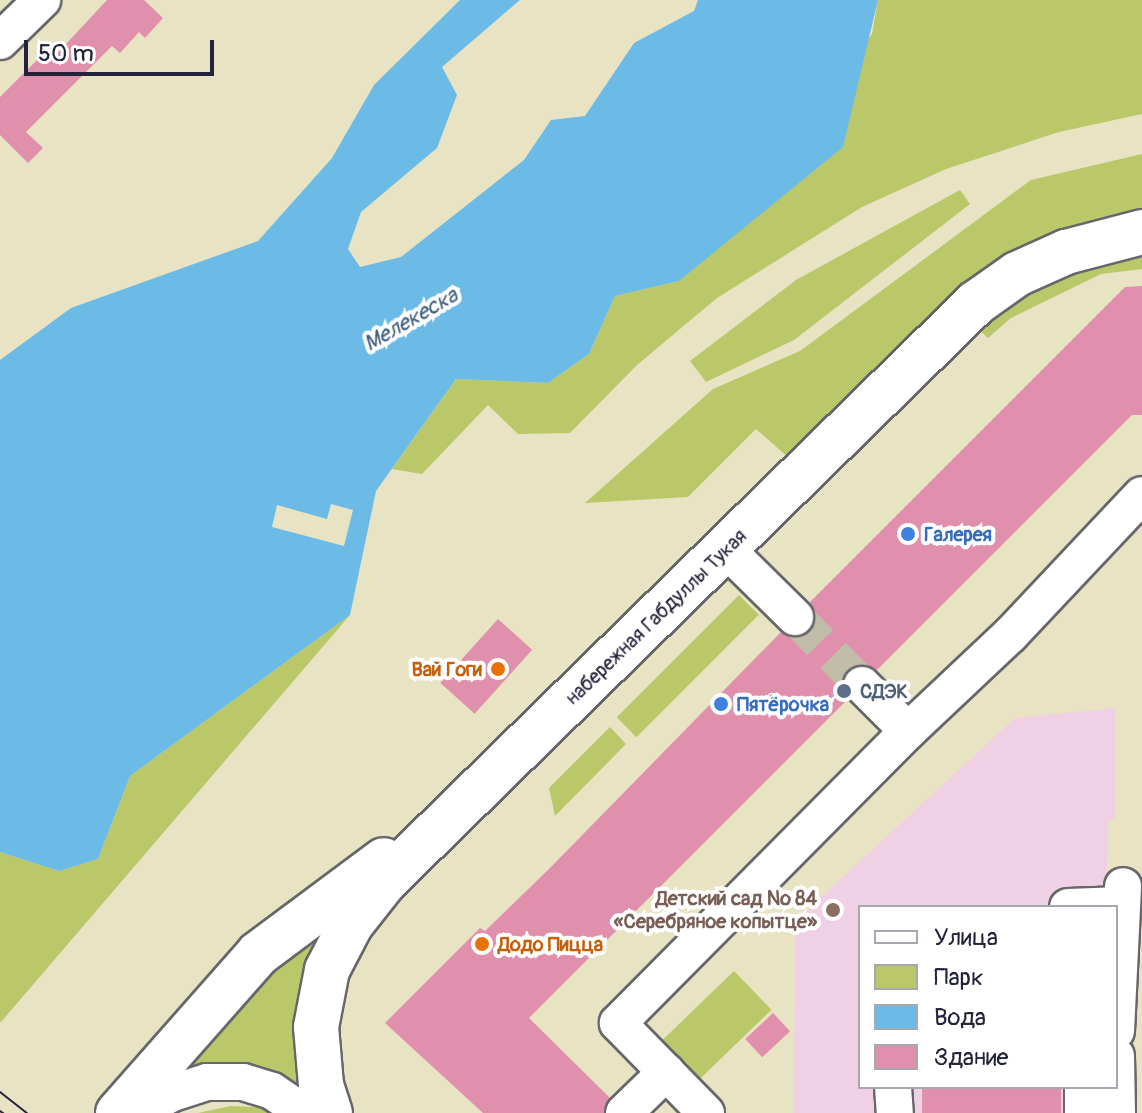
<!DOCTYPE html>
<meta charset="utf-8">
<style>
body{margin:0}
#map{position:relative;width:1142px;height:1113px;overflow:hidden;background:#e8e3c2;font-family:Pangolin,sans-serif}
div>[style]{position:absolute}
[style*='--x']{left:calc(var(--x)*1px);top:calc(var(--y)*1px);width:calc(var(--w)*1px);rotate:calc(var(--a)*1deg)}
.built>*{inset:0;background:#f0d0e5}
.green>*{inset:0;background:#bac86a;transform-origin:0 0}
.water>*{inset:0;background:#6cbbe6}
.pier>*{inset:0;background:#e8e3c2}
.building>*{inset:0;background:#e090ac;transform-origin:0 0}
.minor-tunnel>*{height:36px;margin-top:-18px;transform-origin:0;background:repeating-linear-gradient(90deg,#c0bca7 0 36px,transparent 0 54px)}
.roads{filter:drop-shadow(2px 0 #67666a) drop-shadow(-2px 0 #67666a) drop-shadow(0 2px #67666a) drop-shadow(0 -2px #67666a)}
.minor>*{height:36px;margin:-18px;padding:0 18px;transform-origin:18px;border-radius:18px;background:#fff}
.major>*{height:44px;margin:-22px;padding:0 22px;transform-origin:22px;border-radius:22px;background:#fff}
.tram>*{height:2px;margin:-1px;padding:0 1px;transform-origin:1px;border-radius:1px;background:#22223b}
.dots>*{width:22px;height:22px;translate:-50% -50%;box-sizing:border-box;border:4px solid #fff;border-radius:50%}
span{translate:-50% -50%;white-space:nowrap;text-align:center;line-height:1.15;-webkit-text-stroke:8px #fff;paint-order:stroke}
.shop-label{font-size:20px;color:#366cbe;font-weight:700}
.left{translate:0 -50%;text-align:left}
.street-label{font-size:20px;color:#22223b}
.food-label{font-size:20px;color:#c56008;font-weight:700}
.right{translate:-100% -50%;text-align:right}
.service-label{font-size:20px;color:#4e5e75;font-weight:700}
.education-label{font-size:20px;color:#785e54;font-weight:700}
.water-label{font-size:22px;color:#405f7f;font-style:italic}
.legend{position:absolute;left:858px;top:905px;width:260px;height:184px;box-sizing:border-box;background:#fff;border:2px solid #a7a7b1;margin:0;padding:10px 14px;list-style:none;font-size:24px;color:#22223b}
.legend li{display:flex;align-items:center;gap:16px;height:40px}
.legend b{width:40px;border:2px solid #a7a7b1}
.scale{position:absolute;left:24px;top:40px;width:190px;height:36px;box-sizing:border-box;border:4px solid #22223b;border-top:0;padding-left:10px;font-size:24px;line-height:28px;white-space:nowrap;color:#22223b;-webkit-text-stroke:6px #fff;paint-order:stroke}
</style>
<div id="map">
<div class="built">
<div style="clip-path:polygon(1115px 708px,1115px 818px,1108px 821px,1106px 907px,860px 907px,860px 1087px,1101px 1087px,1101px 1113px,794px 1113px,795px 925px,804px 913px,1015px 718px)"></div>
</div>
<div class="green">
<div style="clip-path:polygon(878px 0,1142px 0,1142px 114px,1059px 132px,946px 169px,862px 207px,717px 298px,637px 365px,570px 433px,518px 434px,488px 405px,422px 474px,392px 469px,456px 379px,548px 383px,589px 354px,615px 296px,679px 281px,872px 34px)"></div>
<div style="clip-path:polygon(1142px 154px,1142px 220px,1025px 255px,798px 466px,756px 429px,688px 497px,585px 503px,713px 389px,800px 351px,1031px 180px)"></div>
<div style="clip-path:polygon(960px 190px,970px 204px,794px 340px,706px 382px,690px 361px,796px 280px)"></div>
<div style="clip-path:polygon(1142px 245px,1142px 269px,1101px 274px,1011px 318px,988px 338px,973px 324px,1023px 288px)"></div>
<div style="left:739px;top:595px;width:28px;height:173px;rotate:45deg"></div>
<div style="clip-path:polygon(350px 615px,1px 1022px,0 1021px,0 852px,59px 871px,98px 859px,130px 776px)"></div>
<div style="clip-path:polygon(610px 727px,626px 744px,555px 816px,549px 788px)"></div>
<div style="clip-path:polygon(326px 924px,301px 1089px,285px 1079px,170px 1089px,271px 970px)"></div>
<div style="left:734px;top:971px;width:54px;height:99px;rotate:46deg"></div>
<div style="clip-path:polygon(231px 1106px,270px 1108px,279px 1113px,198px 1113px)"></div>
</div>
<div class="water">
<div style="clip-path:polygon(460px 0,520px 0,442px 67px,457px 95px,437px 148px,361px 212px,348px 249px,360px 267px,401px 257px,524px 160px,551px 120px,585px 116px,634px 43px,694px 11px,698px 0,878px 0,843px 147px,679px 281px,615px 296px,589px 354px,548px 383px,456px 379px,376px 491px,350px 615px,130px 776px,98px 859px,59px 871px,0 852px,0 360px,71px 308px,258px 241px,332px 158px,374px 85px)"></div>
</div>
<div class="pier">
<div style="clip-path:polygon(331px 504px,353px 510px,344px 546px,272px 527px,277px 505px,327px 519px)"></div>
</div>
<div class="building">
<div style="clip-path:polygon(107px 0,144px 0,163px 18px,145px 38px,139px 32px,120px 53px,112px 46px,26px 132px,43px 148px,28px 163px,0 135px,0 97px,45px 52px,52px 59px)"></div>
<div style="clip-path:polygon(1142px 286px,1142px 415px,1132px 415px,877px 670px,867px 665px,848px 670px,842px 680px,847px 700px,529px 1018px,610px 1098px,604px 1113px,483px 1113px,385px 1023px,480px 928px,485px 931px,549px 869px,781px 632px,790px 637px,809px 632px,815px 622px,810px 602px,1125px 287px)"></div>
<div style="left:498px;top:619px;width:46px;height:86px;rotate:42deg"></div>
<div style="left:773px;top:1013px;width:25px;height:38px;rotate:47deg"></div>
<div style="left:922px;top:1087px;width:139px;height:26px"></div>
</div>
<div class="minor-tunnel">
<div style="--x:795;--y:617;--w:95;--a:45.4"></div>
</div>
<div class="roads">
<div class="minor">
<div style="--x:0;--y:41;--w:59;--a:-44.3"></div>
<div style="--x:726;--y:549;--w:97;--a:44.6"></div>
<div style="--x:862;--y:685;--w:65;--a:45"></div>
<div style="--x:1068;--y:907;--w:54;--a:-2.1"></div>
<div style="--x:1116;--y:1031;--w:145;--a:-87.2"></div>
<div style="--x:1116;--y:1056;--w:57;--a:89"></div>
<div style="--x:893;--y:1087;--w:26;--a:86"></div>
<div style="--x:135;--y:1113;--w:40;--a:-28"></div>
<div style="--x:170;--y:1094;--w:39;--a:-18"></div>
<div style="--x:207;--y:1082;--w:36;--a:0"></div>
<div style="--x:243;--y:1082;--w:30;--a:17"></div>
<div style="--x:272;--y:1091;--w:40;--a:34"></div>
<div style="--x:624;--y:1113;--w:59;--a:-44.3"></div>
<div style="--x:706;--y:1113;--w:126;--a:-134.4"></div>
<div style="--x:618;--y:1023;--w:412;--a:-45.2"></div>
<div style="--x:908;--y:731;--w:140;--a:-43.3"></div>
<div style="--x:1010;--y:635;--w:192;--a:-46.7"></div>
<div style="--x:1083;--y:1113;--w:26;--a:-90"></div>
</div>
<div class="major">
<div style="--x:118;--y:1113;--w:212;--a:-48.6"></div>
<div style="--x:258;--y:954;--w:157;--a:-36.7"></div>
<div style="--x:330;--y:1113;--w:29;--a:-108"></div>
<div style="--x:321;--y:1085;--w:58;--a:-94.9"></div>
<div style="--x:316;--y:1027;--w:58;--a:-79.1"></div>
<div style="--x:327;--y:970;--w:52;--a:-62.4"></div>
<div style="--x:351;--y:924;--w:55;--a:-51.7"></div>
<div style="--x:385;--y:881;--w:827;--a:-44.36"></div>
<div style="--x:976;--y:303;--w:50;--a:-35.3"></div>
<div style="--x:1017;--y:274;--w:54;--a:-24.2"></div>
<div style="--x:1066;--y:252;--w:79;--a:-14.7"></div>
</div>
</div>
<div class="tram">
<div style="--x:0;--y:1092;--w:34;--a:38"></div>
<div style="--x:0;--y:1111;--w:4;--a:34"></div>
</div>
<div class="dots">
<div style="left:908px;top:534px;background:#3f7fe0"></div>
<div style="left:498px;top:669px;background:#e8710a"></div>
<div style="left:844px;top:691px;background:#5c6f8a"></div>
<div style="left:721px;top:704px;background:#3f7fe0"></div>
<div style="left:833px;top:910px;background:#8d6e63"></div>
<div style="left:482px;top:944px;background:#e8710a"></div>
</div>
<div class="shop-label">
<span class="left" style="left:924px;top:534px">Галерея</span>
<span class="left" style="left:737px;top:704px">Пятёрочка</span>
</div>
<div class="street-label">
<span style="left:656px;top:617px;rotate:-44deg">набережная Габдуллы Тукая</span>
</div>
<div class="food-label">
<span class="right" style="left:482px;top:669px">Вай Гоги</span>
<span class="left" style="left:498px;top:944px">Додо Пицца</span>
</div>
<div class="service-label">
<span class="left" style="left:860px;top:691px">СДЭК</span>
</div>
<div class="education-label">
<span class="right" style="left:817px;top:910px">Детский сад № 84<br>«Серебряное копытце»</span>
</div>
<div class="water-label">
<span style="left:411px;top:320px;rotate:-30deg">Мелекеска</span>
</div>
<ul class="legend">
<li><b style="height:10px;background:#fff"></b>Улица</li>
<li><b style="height:22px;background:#bac86a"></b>Парк</li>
<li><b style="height:22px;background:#6cbbe6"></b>Вода</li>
<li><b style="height:22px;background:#e090ac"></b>Здание</li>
</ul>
<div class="scale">50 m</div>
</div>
